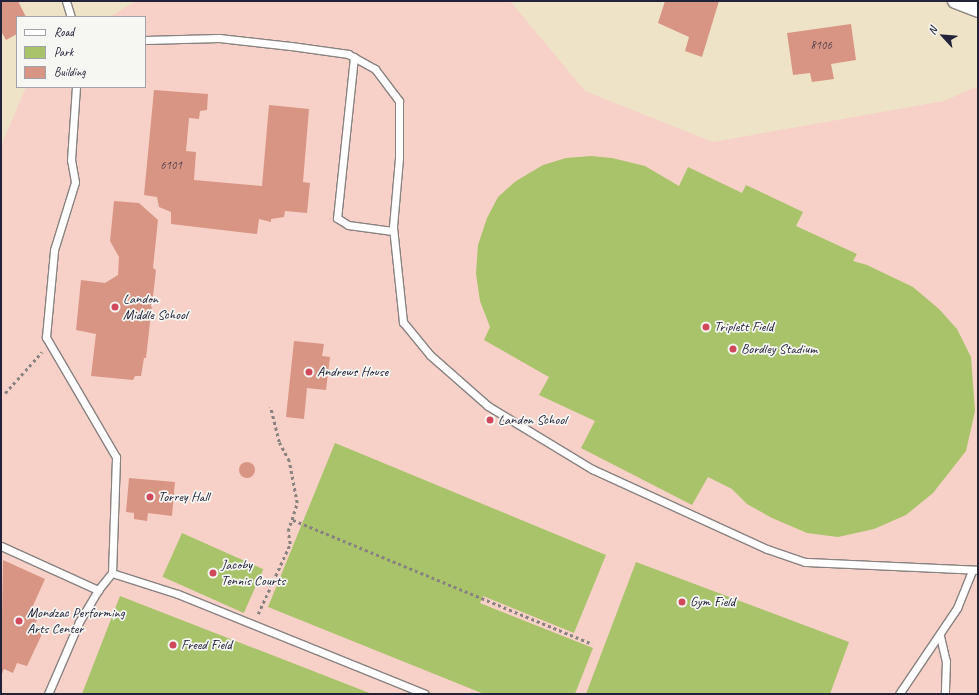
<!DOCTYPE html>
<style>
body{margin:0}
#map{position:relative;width:979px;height:695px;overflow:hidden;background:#eee3c7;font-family:Caveat,sans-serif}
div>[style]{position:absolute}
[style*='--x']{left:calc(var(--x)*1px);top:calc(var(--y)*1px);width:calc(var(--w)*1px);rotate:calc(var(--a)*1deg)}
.built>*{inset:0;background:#f7d1c7}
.green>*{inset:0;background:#a8c36a;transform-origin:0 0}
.building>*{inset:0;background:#d99584}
.round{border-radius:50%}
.path>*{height:2.5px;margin-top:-1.25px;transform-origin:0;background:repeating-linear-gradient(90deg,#888281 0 3px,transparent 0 6px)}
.roads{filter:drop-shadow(1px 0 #888281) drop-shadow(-1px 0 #888281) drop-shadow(0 1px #888281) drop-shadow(0 -1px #888281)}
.lane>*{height:7px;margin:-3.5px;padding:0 3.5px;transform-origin:3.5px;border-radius:3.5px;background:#fff}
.street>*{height:14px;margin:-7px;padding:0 7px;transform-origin:7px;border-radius:7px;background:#fff}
.dots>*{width:11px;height:11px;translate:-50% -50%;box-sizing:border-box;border:2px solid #f6f6f2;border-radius:50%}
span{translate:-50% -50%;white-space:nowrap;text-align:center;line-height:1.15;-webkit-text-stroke:3.5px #f6f6f2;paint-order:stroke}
.number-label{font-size:12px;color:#503f4d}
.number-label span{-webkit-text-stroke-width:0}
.poi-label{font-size:14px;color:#22223b}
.left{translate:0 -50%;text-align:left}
.frame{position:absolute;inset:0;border:2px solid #22223b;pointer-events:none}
.legend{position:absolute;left:16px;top:16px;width:130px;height:72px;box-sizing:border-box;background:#f6f6f2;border:1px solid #a1a1a9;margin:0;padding:5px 7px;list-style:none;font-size:12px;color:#22223b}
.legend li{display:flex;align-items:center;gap:8px;height:20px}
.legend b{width:20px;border:1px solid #a1a1a9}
.north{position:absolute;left:923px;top:16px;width:40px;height:40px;-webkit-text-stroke:3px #f6f6f2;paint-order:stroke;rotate:296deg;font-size:11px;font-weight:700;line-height:16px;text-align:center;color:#22223b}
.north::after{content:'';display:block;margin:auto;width:14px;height:18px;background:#22223b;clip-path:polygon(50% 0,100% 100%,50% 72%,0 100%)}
</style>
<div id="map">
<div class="built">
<div style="clip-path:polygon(136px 1px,510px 1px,585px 91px,713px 142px,944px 101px,978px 86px,978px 694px,1px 694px,1px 146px,26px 87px,145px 87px,145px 17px,110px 17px)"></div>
</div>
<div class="green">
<div style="clip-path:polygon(591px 156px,612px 158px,645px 166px,679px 186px,688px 167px,742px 193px,746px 185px,803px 212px,796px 226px,857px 254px,853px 261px,867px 265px,913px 287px,939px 309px,957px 329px,971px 357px,975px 411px,966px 451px,933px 493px,906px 515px,874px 529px,838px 537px,807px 533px,772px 518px,747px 504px,732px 489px,708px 477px,692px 505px,581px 448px,595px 421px,539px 395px,549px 377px,484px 340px,490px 327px,480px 301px,476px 274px,478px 245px,487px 218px,498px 197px,516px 181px,543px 165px,566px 158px)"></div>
<div style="clip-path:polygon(335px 443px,606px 555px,574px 633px,483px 596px,480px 603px,593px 648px,575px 694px,484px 694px,268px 607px)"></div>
<div style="left:182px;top:533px;width:89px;height:48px;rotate:24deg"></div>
<div style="clip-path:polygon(636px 562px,849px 642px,830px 694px,586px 694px)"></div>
<div style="clip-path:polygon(120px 596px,372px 694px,82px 694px)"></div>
</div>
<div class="building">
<div style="clip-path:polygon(1px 1px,18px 1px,26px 17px,17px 17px,17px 34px,6px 40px,1px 31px)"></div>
<div style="clip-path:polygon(665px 1px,719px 1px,702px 57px,685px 51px,689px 37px,658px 23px)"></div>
<div style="clip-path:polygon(851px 24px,856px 60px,831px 64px,834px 79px,812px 82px,810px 73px,793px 75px,787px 33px)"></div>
<div style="clip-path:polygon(154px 90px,208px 94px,207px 110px,200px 111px,199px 119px,189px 118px,186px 151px,196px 152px,194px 180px,262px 186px,269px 105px,309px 109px,303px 182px,310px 183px,307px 213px,285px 211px,284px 217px,271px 219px,271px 222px,259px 219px,257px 234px,171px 224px,171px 212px,159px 207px,157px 197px,144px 195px)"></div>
<div style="clip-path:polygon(114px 201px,139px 203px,158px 220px,153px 268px,156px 270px,146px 358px,144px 358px,141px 376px,135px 376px,133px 380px,91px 376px,96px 334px,76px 330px,81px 280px,105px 283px,118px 275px,119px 257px,110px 241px)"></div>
<div style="clip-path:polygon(294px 341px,324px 344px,322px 356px,330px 357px,326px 390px,307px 388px,304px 419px,286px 417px)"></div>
<div class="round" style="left:239px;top:462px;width:16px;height:16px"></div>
<div style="clip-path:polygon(129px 478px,175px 482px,172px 516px,148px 513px,147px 521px,134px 519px,134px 513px,126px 512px)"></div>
<div style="clip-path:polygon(3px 560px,45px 579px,31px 610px,39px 616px,34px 626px,43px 632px,27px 666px,17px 663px,13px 673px,4px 669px,1px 676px)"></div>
</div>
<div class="path">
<div style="--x:5;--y:393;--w:55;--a:-47.9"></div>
<div style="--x:293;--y:520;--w:324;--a:22.5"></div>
<div style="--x:258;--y:614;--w:77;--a:-65.4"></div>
<div style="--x:290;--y:544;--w:13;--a:-99"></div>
<div style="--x:288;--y:531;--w:29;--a:-72"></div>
<div style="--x:297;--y:503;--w:43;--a:-100.8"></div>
<div style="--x:289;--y:461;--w:21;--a:-118"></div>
<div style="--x:279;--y:442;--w:36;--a:-104"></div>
</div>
<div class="roads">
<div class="lane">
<div style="--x:66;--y:1;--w:17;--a:73"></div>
<div style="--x:145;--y:40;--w:74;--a:-1.5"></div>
<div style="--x:219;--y:38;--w:72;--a:6.3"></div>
<div style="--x:291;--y:46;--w:58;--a:8"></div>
<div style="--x:348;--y:54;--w:31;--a:29"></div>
<div style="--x:375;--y:69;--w:40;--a:53"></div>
<div style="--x:399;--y:101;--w:57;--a:90"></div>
<div style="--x:399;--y:158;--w:69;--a:95"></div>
<div style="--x:393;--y:227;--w:96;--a:84"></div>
<div style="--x:403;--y:322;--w:43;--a:50.7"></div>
<div style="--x:430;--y:355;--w:77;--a:41.3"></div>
<div style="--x:488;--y:406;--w:122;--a:31.2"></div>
<div style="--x:592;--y:469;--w:192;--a:24.6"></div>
<div style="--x:767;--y:549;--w:40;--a:18.9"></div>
<div style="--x:805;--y:562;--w:173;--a:2.6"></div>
<div style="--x:354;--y:57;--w:162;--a:96"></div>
<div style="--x:337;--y:218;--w:13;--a:32"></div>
<div style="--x:348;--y:225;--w:45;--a:7.6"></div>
<div style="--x:1;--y:546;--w:107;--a:24.4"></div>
<div style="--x:112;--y:573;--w:69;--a:17.7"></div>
<div style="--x:178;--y:594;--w:266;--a:22"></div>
<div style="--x:940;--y:636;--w:26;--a:77"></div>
<div style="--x:946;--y:661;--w:33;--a:92"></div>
<div style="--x:48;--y:694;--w:78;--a:-66.7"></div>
<div style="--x:79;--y:622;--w:37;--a:-59"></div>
<div style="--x:98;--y:590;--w:22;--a:-51"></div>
<div style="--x:112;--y:573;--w:116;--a:-88"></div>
<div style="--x:116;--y:457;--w:139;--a:-120.3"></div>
<div style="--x:46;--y:337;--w:87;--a:-84.7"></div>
<div style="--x:54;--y:250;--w:71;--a:-72.8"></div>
<div style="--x:75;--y:182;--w:22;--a:-100"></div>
<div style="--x:71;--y:160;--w:73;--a:-86.1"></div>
<div style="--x:899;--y:694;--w:104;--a:-56"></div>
<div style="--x:957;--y:608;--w:40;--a:-68"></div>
</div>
<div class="street">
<div style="--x:955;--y:1;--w:25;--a:21"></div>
</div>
</div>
<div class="dots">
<div style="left:115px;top:307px;background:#d1495b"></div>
<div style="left:706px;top:327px;background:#d1495b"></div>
<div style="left:733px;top:349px;background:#d1495b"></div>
<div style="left:309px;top:372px;background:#d1495b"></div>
<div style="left:490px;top:420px;background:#d1495b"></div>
<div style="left:150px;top:497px;background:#d1495b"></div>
<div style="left:213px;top:573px;background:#d1495b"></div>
<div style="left:682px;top:602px;background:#d1495b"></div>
<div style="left:19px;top:621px;background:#d1495b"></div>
<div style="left:173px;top:645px;background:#d1495b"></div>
</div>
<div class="number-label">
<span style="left:821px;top:46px">8106</span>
<span style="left:171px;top:166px">6101</span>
</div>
<div class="poi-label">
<span class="left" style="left:123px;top:307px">Landon<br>Middle School</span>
<span class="left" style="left:714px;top:327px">Triplett Field</span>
<span class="left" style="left:741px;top:349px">Bordley Stadium</span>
<span class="left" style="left:317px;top:372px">Andrews House</span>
<span class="left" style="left:498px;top:420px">Landon School</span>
<span class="left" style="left:158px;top:497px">Torrey Hall</span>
<span class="left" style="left:221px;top:573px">Jacoby<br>Tennis Courts</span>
<span class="left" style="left:690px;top:602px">Gym Field</span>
<span class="left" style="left:27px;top:621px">Mondzac Performing<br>Arts Center</span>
<span class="left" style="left:181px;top:645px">Freed Field</span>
</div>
<div class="frame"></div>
<ul class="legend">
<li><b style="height:5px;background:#fff"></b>Road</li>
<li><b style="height:11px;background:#a8c36a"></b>Park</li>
<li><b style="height:11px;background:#d99584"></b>Building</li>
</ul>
<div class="north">N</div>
</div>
